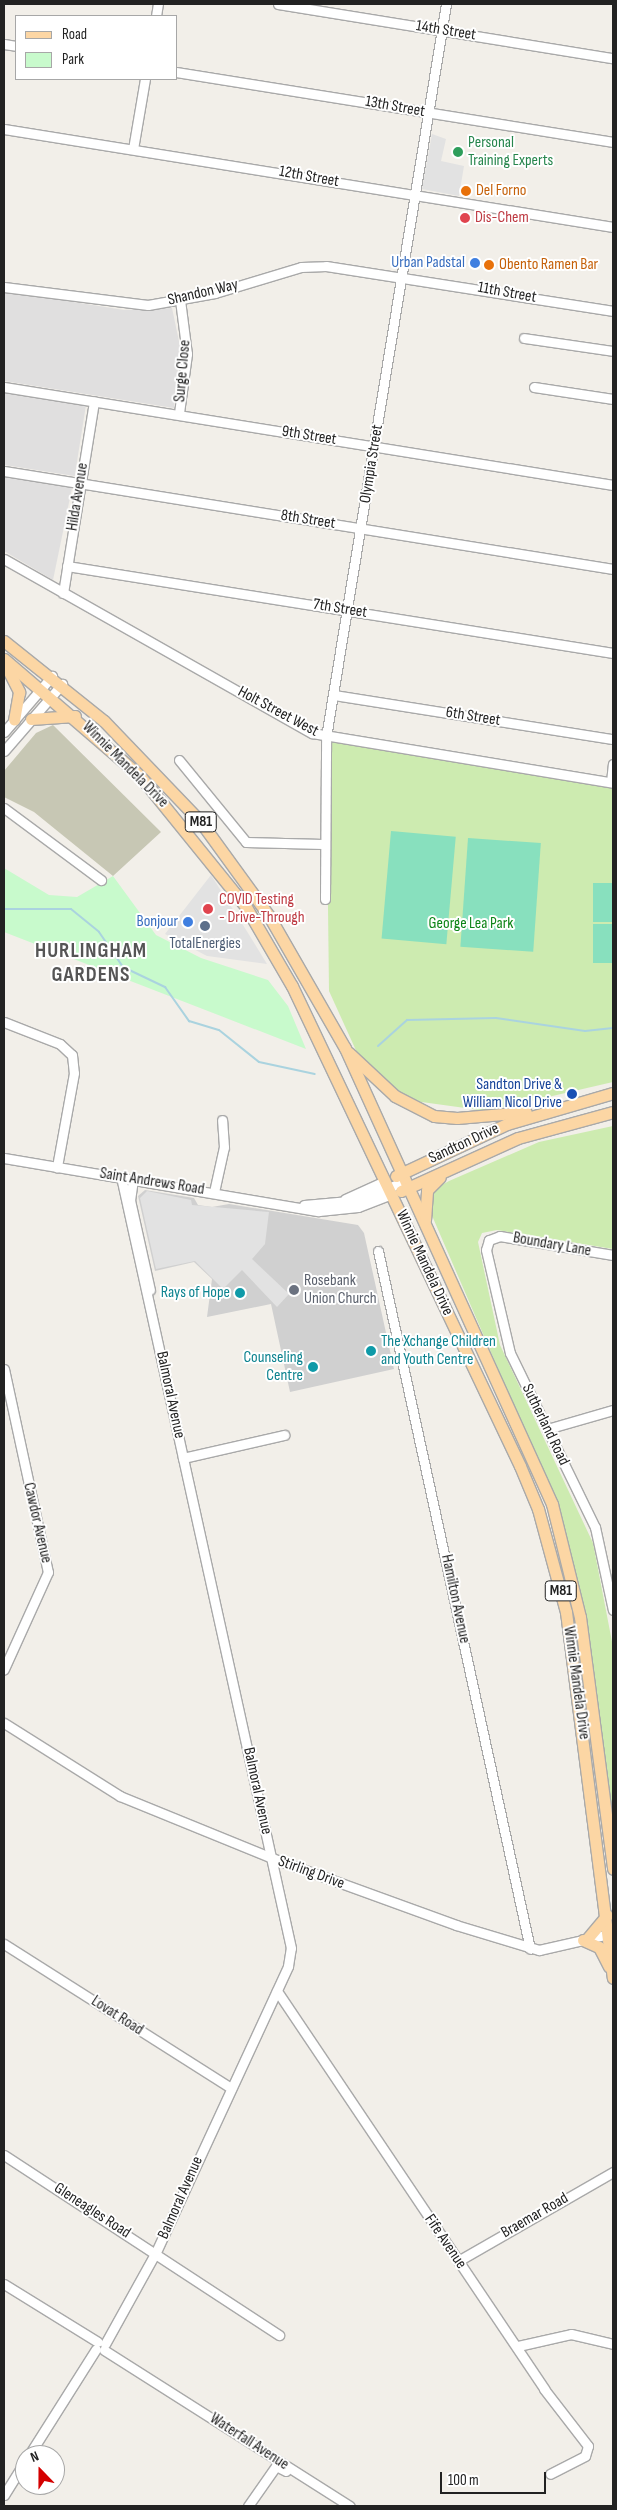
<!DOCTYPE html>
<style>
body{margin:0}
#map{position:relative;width:617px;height:2510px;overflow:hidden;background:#f2efe9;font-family:"Sofia Sans Condensed",sans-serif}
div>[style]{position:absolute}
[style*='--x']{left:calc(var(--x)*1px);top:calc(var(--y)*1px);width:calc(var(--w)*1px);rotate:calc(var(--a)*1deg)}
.residential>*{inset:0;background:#e0dfdf;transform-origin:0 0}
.religious>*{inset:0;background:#d0d0d0}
.construction>*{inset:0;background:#c7c7b4}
.grass>*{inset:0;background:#cdebb0}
.park>*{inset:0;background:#c8facc}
.pitch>*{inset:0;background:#88e0be;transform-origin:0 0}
.parking>*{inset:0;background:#e2e2e2}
.stream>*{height:2px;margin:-1px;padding:0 1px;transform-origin:1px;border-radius:1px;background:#aad3df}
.roads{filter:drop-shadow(1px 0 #a9a9a9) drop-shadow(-1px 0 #a9a9a9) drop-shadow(0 1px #a9a9a9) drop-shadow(0 -1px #a9a9a9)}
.minor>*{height:9px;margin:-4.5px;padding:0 4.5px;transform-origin:4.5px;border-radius:4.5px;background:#fff}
.major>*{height:11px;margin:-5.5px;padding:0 5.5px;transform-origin:5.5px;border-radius:5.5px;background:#fcd6a4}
.dots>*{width:14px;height:14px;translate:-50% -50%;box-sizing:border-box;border:2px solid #fff;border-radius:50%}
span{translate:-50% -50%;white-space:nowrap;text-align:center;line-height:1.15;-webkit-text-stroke:4px #fff;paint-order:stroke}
.shield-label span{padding:1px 4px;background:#fff;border:1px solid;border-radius:4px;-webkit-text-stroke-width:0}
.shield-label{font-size:15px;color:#222;font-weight:700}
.street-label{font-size:16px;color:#222}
.leisure-label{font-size:16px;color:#27864d}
.left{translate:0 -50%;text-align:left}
.food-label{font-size:16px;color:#c56008}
.health-label{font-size:16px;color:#be3a42}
.shop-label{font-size:16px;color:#366cbe}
.right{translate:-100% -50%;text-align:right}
.park-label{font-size:16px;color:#0c8416}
.service-label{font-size:16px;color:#4e5e75}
.transit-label{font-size:16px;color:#164399}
.worship-label{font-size:16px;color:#5b616d}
.culture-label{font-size:16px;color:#0d838f}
.district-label{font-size:21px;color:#555;font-weight:700;letter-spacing:1px}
.frame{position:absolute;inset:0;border:5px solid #222;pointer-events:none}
.legend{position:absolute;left:15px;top:15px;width:162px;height:65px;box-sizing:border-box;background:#fff;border:1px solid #a7a7a7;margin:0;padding:6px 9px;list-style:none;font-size:15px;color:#222}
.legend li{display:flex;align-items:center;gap:10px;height:25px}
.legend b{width:25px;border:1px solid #a7a7a7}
.north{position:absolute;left:15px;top:2445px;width:50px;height:50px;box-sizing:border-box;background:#fff;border:1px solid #a7a7a7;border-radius:50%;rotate:338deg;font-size:14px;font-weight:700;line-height:20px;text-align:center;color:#222}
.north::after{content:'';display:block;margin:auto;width:18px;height:22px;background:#d40000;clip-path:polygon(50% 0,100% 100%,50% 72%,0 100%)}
.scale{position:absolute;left:440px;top:2472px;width:106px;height:22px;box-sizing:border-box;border:2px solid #222;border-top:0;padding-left:6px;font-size:15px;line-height:18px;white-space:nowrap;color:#222;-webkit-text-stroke:4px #fff;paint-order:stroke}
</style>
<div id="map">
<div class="residential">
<div style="clip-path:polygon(4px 291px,124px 310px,172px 308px,180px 346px,174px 408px,4px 381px)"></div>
<div style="left:4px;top:392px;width:83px;height:72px;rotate:9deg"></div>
<div style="clip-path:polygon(4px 474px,72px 488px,53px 580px,4px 551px)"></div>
</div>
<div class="religious">
<div style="clip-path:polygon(145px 1190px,194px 1198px,198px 1205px,212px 1207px,229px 1204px,358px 1225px,364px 1233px,394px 1369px,290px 1392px,271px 1304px,207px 1317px,212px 1279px,194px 1262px,155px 1271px,138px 1196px)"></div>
</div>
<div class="construction">
<div style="clip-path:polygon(53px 725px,161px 832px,113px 876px,34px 812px,4px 797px,4px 771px,36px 733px)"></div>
</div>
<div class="grass">
<div style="clip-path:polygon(326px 741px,613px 787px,613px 1082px,487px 1111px,407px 1100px,359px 1057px,329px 991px)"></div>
<div style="clip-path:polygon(613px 1126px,613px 1249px,497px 1230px,482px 1233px,478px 1242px,500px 1345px,593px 1543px,613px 1647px,613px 1826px,589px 1637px,562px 1517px,430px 1211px,435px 1189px,449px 1181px,539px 1142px)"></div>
</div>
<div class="park">
<div style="clip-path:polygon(4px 868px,49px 895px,77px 897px,113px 876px,156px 935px,201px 958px,268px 980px,288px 1006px,306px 1049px,4px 932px)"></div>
</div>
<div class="pitch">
<div style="left:391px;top:831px;width:65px;height:108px;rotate:5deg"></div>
<div style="left:468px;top:838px;width:73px;height:109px;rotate:4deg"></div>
<div style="left:593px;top:883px;width:20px;height:39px"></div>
<div style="left:613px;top:924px;width:39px;height:20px;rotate:90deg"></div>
</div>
<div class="parking">
<div style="clip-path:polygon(432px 134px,446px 139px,441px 161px,464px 166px,459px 196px,422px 189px)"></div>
<div style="clip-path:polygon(211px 875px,248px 933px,267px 964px,207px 956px,165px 934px)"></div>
<div style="clip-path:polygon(147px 1191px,191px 1200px,192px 1205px,269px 1212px,265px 1244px,252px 1259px,289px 1294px,277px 1307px,242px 1270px,223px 1289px,195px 1261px,156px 1269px,140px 1198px)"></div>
</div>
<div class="stream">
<div style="--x:4;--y:909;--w:67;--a:0"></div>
<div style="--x:71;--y:909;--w:36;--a:39"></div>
<div style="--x:99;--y:932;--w:42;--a:55.6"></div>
<div style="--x:123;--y:967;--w:47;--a:25.5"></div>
<div style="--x:165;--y:987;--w:42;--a:54.8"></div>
<div style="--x:189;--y:1021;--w:31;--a:17"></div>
<div style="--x:219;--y:1030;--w:51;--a:38.7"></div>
<div style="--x:259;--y:1062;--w:57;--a:12.1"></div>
<div style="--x:378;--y:1046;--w:39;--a:-42"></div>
<div style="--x:407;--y:1020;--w:89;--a:-1.3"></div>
<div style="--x:496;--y:1018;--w:90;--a:8.3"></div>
<div style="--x:585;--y:1031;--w:28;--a:-6"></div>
</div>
<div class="roads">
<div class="minor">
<div style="--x:278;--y:4;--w:339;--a:9.2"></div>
<div style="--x:156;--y:16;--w:12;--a:-81"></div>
<div style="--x:4;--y:44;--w:12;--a:9"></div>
<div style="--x:176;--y:72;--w:443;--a:9.1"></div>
<div style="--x:4;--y:129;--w:617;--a:9.14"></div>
<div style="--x:133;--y:149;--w:71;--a:-80.3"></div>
<div style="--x:4;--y:287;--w:145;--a:7.1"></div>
<div style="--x:148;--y:305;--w:68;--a:-10.2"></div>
<div style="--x:215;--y:293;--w:90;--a:-16.8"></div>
<div style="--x:301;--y:267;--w:25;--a:-2"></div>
<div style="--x:326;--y:266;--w:291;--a:8.9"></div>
<div style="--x:524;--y:338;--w:90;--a:8.3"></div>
<div style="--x:4;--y:387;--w:617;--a:9.14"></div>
<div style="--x:534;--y:387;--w:80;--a:8.6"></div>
<div style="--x:179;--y:413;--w:60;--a:-82.3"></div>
<div style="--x:187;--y:354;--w:54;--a:-97.4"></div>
<div style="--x:4;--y:471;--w:617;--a:9.14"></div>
<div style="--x:4;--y:559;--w:354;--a:29.5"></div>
<div style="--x:312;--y:733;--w:305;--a:9.4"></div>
<div style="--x:67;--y:566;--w:553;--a:9.05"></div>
<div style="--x:63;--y:593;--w:194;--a:-80.8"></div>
<div style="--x:334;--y:695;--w:282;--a:9"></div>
<div style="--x:4;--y:732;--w:74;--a:-49.4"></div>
<div style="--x:4;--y:751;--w:89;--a:-49.1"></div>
<div style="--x:179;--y:760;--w:106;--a:50.7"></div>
<div style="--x:246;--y:842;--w:77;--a:1.5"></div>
<div style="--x:611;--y:782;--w:18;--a:-84"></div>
<div style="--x:4;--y:808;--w:121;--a:36.6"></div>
<div style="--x:325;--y:899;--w:162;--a:-89.6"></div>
<div style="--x:326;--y:737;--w:743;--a:-80.7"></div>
<div style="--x:4;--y:1022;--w:60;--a:21.4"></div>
<div style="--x:60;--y:1044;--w:16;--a:43"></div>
<div style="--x:72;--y:1055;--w:18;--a:84"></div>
<div style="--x:74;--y:1073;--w:96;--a:100.3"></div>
<div style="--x:4;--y:1158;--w:319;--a:9.6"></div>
<div style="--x:319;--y:1211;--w:39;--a:-6"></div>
<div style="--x:358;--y:1207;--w:36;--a:-21"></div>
<div style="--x:133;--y:1179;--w:21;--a:98"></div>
<div style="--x:130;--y:1200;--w:92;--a:77.5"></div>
<div style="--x:214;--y:1192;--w:46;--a:-77.5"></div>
<div style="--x:224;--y:1147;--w:27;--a:-94"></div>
<div style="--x:345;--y:1199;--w:44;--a:-24.2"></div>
<div style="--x:304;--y:1205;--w:56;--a:-5.1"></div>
<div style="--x:360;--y:1200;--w:49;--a:-22.9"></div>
<div style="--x:378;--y:1251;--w:714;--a:77.71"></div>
<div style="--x:613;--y:1255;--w:115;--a:-170.5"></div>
<div style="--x:500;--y:1236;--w:12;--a:160"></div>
<div style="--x:489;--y:1240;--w:10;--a:107"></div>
<div style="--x:486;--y:1250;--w:106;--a:76.9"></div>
<div style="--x:510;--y:1353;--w:194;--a:64"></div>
<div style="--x:595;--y:1527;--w:85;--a:77.8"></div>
<div style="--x:4;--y:1369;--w:208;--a:77.8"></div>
<div style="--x:48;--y:1572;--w:107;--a:114.4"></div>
<div style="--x:547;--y:1429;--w:69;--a:-16.1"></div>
<div style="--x:183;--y:1458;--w:104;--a:-12.8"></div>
<div style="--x:4;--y:1723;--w:137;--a:32.2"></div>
<div style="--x:120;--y:1796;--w:164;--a:22.2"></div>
<div style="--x:272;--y:1858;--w:196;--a:20"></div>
<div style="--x:456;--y:1925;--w:87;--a:16.8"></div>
<div style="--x:539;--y:1950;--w:76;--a:-12.9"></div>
<div style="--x:4;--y:1944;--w:269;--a:32.4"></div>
<div style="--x:277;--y:1991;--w:479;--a:56.1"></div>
<div style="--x:544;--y:2389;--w:72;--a:52.3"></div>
<div style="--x:588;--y:2446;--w:10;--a:107"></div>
<div style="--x:585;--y:2456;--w:39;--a:153"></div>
<div style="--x:4;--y:2155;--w:329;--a:33.2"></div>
<div style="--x:458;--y:2261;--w:179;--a:-29.9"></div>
<div style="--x:4;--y:2284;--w:110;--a:31.7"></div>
<div style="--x:105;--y:2344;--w:105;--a:-61"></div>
<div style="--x:156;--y:2252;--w:315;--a:-65.2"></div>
<div style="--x:288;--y:1966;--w:18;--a:-81"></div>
<div style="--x:291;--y:1948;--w:790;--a:-102.43"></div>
<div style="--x:518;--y:2346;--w:54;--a:-12.8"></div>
<div style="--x:571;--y:2334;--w:43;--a:13.4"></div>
<div style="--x:104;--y:2350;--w:291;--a:32.4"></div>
<div style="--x:29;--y:2455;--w:125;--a:-57.7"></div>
<div style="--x:4;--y:2495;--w:39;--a:-58"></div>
<div style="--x:248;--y:2506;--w:49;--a:-55"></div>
<div style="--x:276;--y:2466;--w:11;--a:27"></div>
</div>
<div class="major">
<div style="--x:4;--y:641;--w:128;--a:38.7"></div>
<div style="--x:104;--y:721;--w:139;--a:46.2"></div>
<div style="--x:200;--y:821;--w:117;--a:54"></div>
<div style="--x:269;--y:916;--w:152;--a:60.1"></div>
<div style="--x:345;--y:1048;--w:501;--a:65.58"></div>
<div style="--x:552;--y:1504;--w:116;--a:76.1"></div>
<div style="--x:580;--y:1617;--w:254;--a:82.5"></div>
<div style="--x:4;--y:659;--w:179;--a:40.7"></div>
<div style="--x:140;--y:776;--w:169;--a:51"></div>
<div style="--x:246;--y:907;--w:91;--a:59.8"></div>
<div style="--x:292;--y:986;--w:531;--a:64.59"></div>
<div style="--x:520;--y:1466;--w:47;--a:67.3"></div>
<div style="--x:538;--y:1509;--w:107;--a:74.8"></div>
<div style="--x:566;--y:1612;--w:369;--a:82.7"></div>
<div style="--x:4;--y:662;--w:34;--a:63"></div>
<div style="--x:19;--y:692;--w:28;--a:100"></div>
<div style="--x:31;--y:719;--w:44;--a:-3.9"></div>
<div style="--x:349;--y:1053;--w:63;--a:43.1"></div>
<div style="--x:395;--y:1096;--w:44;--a:27.1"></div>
<div style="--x:434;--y:1116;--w:23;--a:5"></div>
<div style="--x:457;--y:1118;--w:69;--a:-5"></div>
<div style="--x:396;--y:1176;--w:123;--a:-25.1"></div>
<div style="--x:507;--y:1124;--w:110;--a:-16.3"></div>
<div style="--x:401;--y:1191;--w:128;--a:-24.4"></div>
<div style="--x:518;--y:1138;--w:98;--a:-15.3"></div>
<div style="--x:425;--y:1220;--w:30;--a:-86"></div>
<div style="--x:427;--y:1190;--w:18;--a:-45"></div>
<div style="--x:587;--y:1939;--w:31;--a:-50"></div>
<div style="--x:583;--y:1940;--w:17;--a:24"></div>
<div style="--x:599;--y:1947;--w:22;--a:63"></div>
</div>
</div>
<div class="dots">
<div style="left:458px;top:152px;background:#2e9e5b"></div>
<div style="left:466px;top:191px;background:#e8710a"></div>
<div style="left:465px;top:218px;background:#e0444e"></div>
<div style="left:475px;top:263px;background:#3f7fe0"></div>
<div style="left:489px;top:265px;background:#e8710a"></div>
<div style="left:208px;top:909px;background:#e0444e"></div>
<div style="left:188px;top:922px;background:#3f7fe0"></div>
<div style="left:205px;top:926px;background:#5c6f8a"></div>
<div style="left:572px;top:1094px;background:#1a4fb4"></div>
<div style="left:294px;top:1290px;background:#6b7280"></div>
<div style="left:240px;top:1293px;background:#0f9aa8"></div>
<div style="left:371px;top:1351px;background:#0f9aa8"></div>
<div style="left:313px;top:1367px;background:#0f9aa8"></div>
</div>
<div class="shield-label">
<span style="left:201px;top:822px">M81</span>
<span style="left:561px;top:1591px">M81</span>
</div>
<div class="street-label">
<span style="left:446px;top:31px;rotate:9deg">14th Street</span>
<span style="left:395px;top:107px;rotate:10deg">13th Street</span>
<span style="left:309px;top:177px;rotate:10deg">12th Street</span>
<span style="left:203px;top:293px;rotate:-13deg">Shandon Way</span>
<span style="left:507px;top:293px;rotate:10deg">11th Street</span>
<span style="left:183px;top:371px;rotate:-85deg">Surge Close</span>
<span style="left:309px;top:436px;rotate:9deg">9th Street</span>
<span style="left:372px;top:464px;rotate:-81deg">Olympia Street</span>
<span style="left:78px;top:497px;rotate:-81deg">Hilda Avenue</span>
<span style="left:308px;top:520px;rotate:9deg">8th Street</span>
<span style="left:340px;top:609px;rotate:9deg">7th Street</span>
<span style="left:278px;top:712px;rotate:28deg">Holt Street West</span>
<span style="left:473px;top:717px;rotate:9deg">6th Street</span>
<span style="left:125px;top:765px;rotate:45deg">Winnie Mandela Drive</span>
<span style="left:464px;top:1144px;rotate:-25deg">Sandton Drive</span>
<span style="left:152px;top:1182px;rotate:9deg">Saint Andrews Road</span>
<span style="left:552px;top:1245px;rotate:10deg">Boundary Lane</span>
<span style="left:424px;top:1263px;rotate:65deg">Winnie Mandela Drive</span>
<span style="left:170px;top:1395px;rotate:78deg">Balmoral Avenue</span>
<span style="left:545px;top:1425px;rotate:64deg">Sutherland Road</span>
<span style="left:37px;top:1523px;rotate:77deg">Cawdor Avenue</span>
<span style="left:455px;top:1599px;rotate:78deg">Hamilton Avenue</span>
<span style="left:576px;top:1683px;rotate:82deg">Winnie Mandela Drive</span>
<span style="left:257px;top:1791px;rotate:78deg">Balmoral Avenue</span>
<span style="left:311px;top:1873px;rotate:20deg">Stirling Drive</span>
<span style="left:117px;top:2016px;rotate:33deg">Lovat Road</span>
<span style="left:181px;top:2198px;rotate:-66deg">Balmoral Avenue</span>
<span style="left:92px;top:2211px;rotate:33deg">Gleneagles Road</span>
<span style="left:535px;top:2216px;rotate:-30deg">Braemar Road</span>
<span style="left:445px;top:2242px;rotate:56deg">Fife Avenue</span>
<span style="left:249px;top:2442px;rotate:33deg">Waterfall Avenue</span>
</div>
<div class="leisure-label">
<span class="left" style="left:468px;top:152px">Personal<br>Training Experts</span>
</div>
<div class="food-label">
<span class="left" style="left:476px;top:191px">Del Forno</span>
<span class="left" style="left:499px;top:265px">Obento Ramen Bar</span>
</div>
<div class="health-label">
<span class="left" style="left:475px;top:218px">Dis-Chem</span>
<span class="left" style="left:219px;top:909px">COVID Testing<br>- Drive-Through</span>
</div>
<div class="shop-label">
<span class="right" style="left:465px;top:263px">Urban Padstal</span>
<span class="right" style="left:178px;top:922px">Bonjour</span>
</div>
<div class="park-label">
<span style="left:471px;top:924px">George Lea Park</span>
</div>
<div class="service-label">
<span style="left:205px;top:944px">TotalEnergies</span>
</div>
<div class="transit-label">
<span class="right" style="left:562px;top:1094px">Sandton Drive &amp;<br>William Nicol Drive</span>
</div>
<div class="worship-label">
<span class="left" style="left:304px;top:1290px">Rosebank<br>Union Church</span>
</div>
<div class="culture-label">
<span class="right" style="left:230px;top:1293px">Rays of Hope</span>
<span class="left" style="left:381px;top:1351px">The Xchange Children<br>and Youth Centre</span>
<span class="right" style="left:303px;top:1367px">Counseling<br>Centre</span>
</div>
<div class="district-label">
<span style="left:91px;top:963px">HURLINGHAM<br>GARDENS</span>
</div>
<div class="frame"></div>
<ul class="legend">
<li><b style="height:6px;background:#fcd6a4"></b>Road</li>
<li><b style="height:14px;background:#c8facc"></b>Park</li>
</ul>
<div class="north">N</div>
<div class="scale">100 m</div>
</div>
